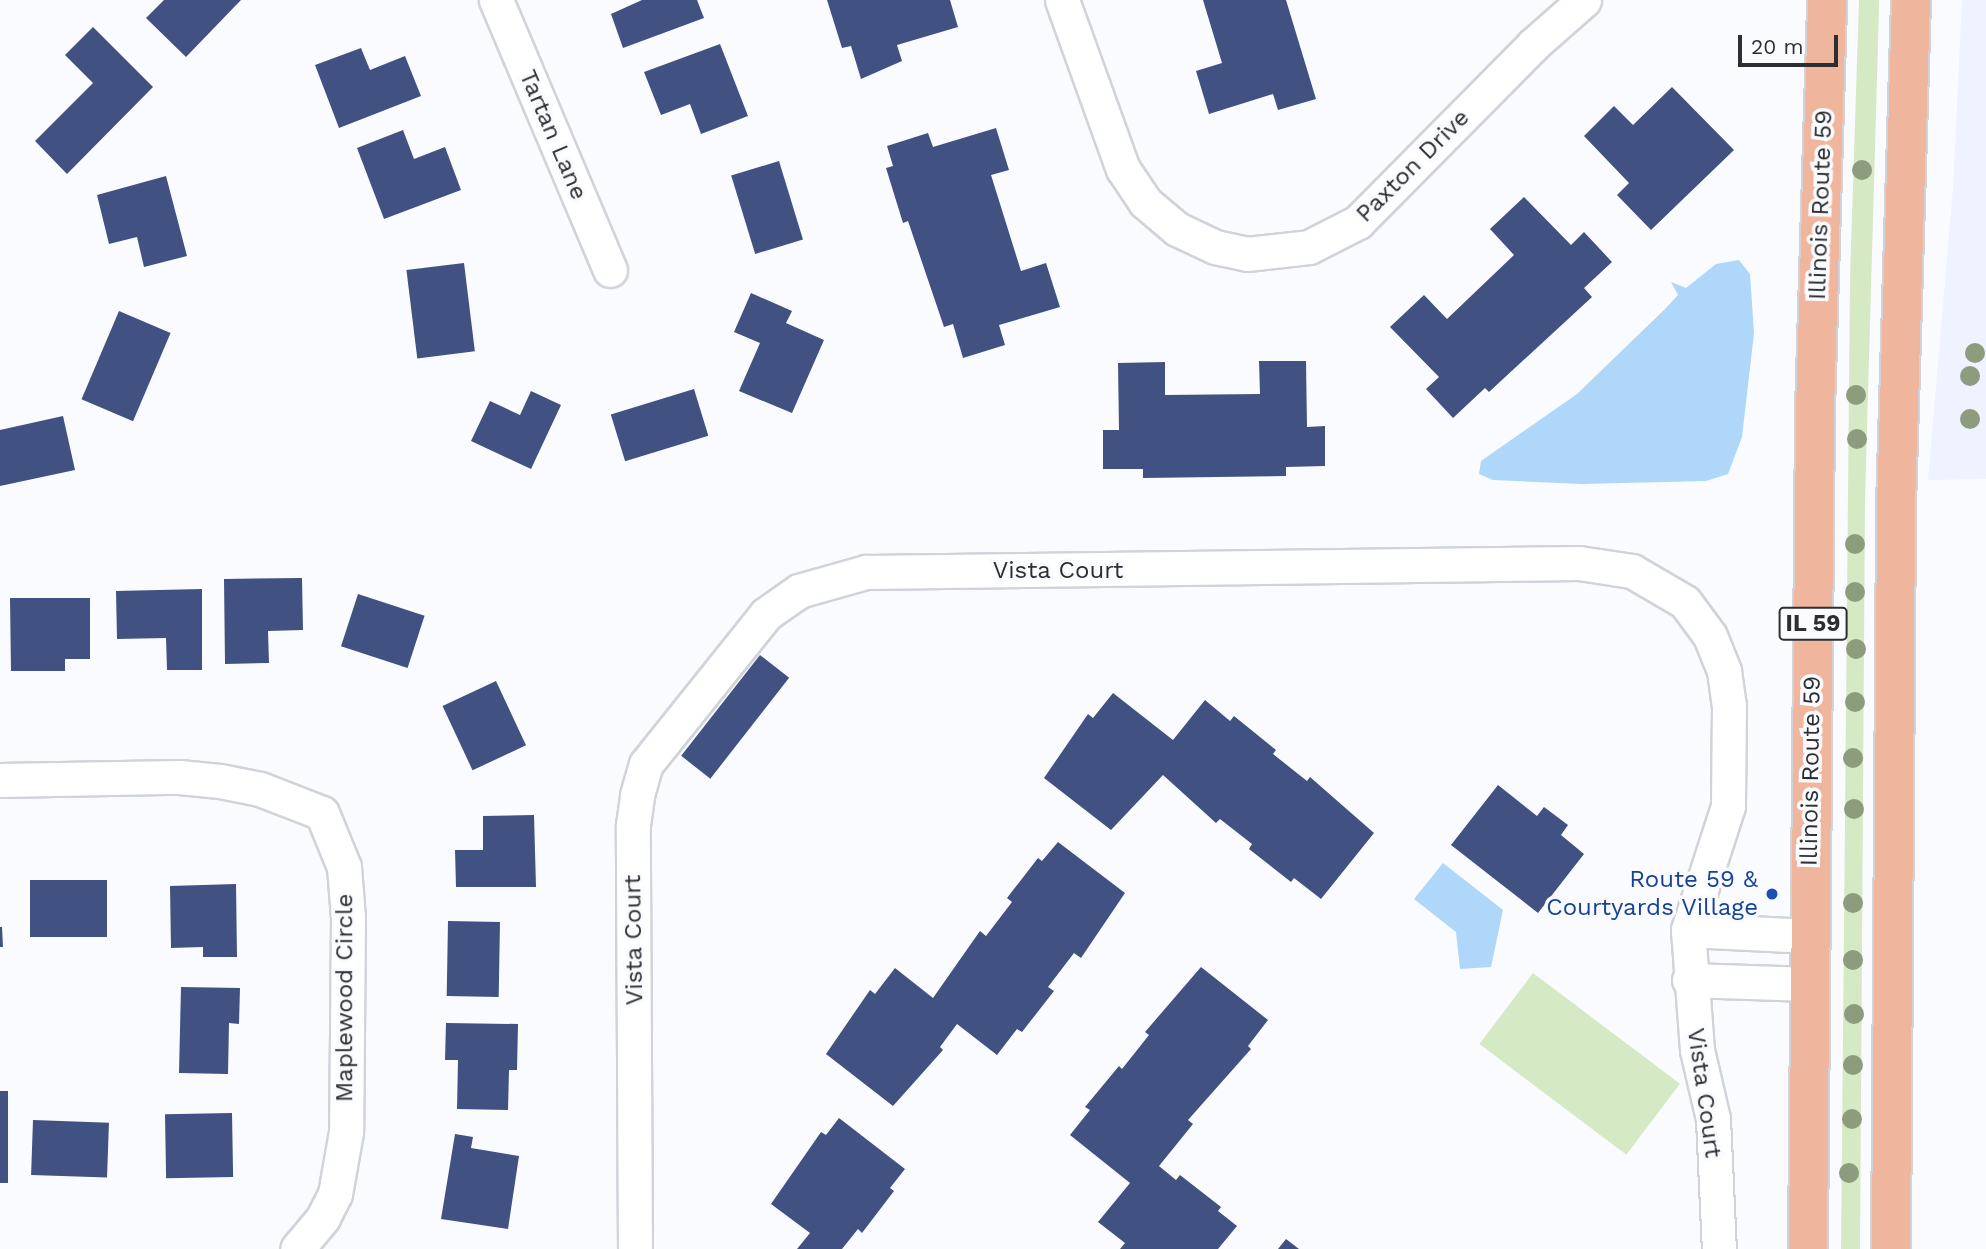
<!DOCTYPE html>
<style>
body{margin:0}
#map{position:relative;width:1986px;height:1249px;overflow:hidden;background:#fafbfe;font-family:"Work Sans",sans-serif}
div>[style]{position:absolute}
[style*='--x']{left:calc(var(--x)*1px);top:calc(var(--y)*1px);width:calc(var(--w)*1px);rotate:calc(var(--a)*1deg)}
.built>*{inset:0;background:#eef3ff}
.green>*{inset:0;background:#d5e9c5;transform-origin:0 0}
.water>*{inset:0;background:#aed7fa}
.building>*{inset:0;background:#405182;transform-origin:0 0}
.roads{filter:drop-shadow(2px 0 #d0d3da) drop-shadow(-2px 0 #d0d3da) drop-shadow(0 2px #d0d3da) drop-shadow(0 -2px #d0d3da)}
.street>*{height:33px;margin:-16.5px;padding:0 16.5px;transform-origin:16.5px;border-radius:16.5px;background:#fff}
.primary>*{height:38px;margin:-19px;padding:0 19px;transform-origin:19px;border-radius:19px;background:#efb69d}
.trees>*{width:20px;height:20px;margin:-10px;border-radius:50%;background:#8c9c7d}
.dots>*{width:19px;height:19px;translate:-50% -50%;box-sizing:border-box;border:4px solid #fafbfe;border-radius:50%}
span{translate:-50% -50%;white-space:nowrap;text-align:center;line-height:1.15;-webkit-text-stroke:7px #fafbfe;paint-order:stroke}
.shield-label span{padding:2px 5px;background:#fafbfe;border:2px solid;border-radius:5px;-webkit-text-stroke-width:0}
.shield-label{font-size:23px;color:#2d2e31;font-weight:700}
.street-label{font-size:24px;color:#2d2e31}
.transit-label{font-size:24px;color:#164399}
.right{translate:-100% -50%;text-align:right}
.scale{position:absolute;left:1738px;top:35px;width:100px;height:32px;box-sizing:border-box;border:4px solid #2d2e31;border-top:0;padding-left:9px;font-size:21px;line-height:24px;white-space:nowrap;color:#2d2e31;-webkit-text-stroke:5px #fafbfe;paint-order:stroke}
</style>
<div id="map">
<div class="built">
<div style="clip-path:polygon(1962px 0,1986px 0,1986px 479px,1928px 480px,1953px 188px)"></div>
</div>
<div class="green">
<div style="clip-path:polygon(1859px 0,1879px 0,1879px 8px,1865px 499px,1860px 1249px,1841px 1249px,1850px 277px)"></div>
<div style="left:1533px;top:973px;width:184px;height:89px;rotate:37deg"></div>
</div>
<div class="water">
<div style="clip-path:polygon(1739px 260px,1750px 274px,1754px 333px,1742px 437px,1728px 474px,1706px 481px,1582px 484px,1493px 480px,1479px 474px,1481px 461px,1577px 394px,1665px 309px,1678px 295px,1671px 282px,1686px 288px,1716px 264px)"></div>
<div style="clip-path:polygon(1443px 863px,1503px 910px,1491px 967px,1460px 969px,1456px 932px,1414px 899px)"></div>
</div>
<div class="building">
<div style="clip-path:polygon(164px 0,241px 0,186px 57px,146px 18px)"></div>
<div style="clip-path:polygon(642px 0,697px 0,704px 18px,623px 48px,611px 14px)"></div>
<div style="clip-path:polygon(827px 0,950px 0,958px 27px,897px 45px,902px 61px,861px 79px,851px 46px,842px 48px)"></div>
<div style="clip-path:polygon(1203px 0,1286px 0,1316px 99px,1278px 110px,1273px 94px,1209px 114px,1196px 71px,1222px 63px)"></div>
<div style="clip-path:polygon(93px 27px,153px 87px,67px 174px,35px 141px,93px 83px,65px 55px)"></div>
<div style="clip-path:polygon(720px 44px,748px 116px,701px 134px,690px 104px,661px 115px,644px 72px)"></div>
<div style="clip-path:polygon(361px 48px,370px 70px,405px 56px,421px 96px,339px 128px,315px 65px)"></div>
<div style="clip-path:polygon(1672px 87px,1734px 150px,1651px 230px,1617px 195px,1629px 183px,1584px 136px,1614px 106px,1633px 125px)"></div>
<div style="clip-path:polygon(996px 128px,1009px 170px,991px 175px,1021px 271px,1046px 263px,1060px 307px,999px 325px,1005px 345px,963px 358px,953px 324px,944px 327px,908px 221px,903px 223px,886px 168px,893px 166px,887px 146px,928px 133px,933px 147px)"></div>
<div style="clip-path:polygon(403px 130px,414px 159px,445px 147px,461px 190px,384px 219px,357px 148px)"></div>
<div style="left:779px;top:161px;width:82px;height:50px;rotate:73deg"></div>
<div style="clip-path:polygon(166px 176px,187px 256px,144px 267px,137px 237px,109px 244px,97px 195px)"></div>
<div style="clip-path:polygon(1524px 197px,1571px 245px,1584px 232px,1612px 262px,1584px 288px,1592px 297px,1489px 392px,1485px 388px,1453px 418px,1426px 389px,1439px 377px,1390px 327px,1424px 295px,1447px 319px,1514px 255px,1490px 229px)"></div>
<div style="left:464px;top:263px;width:89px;height:58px;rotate:83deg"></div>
<div style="clip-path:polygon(751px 293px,792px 311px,786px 323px,824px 340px,792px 413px,739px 391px,760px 343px,734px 332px)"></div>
<div style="left:119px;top:311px;width:56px;height:96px;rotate:23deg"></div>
<div style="clip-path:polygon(1259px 361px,1306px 361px,1307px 427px,1325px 426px,1325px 466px,1286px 467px,1286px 476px,1143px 478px,1143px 469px,1103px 469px,1103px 430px,1119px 430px,1118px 363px,1165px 362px,1165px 395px,1260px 394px)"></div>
<div style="left:694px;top:389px;width:49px;height:87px;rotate:73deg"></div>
<div style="clip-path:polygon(531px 391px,561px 405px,531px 469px,471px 441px,490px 401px,520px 415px)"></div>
<div style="clip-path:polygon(63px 416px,75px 470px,0 486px,0 430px)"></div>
<div style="clip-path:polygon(302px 578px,303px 630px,268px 631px,269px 663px,225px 664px,224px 579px)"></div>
<div style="clip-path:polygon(202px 589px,202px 670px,167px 670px,166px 638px,117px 639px,116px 591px)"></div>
<div style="left:358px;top:594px;width:70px;height:55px;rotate:18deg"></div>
<div style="clip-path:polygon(10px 598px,90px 598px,90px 659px,65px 659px,65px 671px,11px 671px)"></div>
<div style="left:760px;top:655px;width:37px;height:128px;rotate:38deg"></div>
<div style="left:496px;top:681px;width:71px;height:59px;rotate:65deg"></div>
<div style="clip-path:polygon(1113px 693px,1173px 740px,1205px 700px,1230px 721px,1234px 716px,1276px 750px,1273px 754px,1307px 781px,1310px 777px,1374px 833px,1321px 899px,1294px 878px,1291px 882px,1249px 849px,1252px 844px,1220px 819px,1216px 823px,1163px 775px,1111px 830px,1044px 778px,1088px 714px,1093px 718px)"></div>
<div style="clip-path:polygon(1498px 785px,1537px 816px,1544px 807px,1568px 825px,1561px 835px,1584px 854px,1538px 913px,1451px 845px)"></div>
<div style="clip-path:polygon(534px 815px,536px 887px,456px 887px,455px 850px,483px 850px,483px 816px)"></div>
<div style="clip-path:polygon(1058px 842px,1125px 893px,1081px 958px,1074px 953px,1048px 987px,1054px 991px,1022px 1032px,1017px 1029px,997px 1055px,957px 1024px,940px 1047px,943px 1050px,893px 1106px,826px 1054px,870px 990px,875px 994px,895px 968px,933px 998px,980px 931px,986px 936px,1012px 902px,1007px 898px,1038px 858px,1042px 861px)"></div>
<div style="left:107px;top:880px;width:57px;height:77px;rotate:90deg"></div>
<div style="clip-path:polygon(236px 884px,237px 957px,203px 957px,203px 947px,171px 948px,170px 886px)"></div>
<div style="left:448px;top:921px;width:52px;height:75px;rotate:1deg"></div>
<div style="clip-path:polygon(0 927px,2px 927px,3px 947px,0 947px)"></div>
<div style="clip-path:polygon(1201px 967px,1268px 1020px,1248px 1046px,1251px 1049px,1188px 1120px,1193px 1124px,1159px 1166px,1176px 1180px,1180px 1175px,1221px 1207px,1218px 1211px,1237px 1226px,1218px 1249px,1120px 1249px,1125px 1243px,1098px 1222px,1130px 1183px,1070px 1135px,1090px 1110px,1085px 1107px,1119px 1066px,1122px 1069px,1149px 1035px,1145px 1032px)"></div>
<div style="clip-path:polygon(181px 987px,240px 988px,239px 1024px,229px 1023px,228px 1074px,179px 1073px)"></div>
<div style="clip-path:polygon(446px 1023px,518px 1024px,517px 1070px,509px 1070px,508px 1110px,457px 1109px,458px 1060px,445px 1060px)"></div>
<div style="left:0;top:1091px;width:8px;height:92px"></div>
<div style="left:232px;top:1113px;width:64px;height:67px;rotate:89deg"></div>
<div style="clip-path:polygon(839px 1118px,905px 1169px,890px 1188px,894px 1191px,862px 1233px,858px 1229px,842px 1249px,797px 1249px,810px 1233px,771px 1204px,821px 1132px,826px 1135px)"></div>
<div style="left:33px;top:1120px;width:76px;height:55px;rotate:2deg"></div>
<div style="clip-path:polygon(455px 1134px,473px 1137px,471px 1148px,519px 1156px,508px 1229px,441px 1219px)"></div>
<div style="clip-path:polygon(1286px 1239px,1299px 1249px,1278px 1249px)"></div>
</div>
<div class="roads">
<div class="street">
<div style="--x:496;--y:0;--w:293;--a:67.1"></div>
<div style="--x:1062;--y:0;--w:180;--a:70.2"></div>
<div style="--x:1123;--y:169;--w:40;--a:56"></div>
<div style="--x:1145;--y:202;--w:42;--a:40.2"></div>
<div style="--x:1177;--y:229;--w:42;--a:25.3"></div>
<div style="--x:1215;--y:247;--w:33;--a:12"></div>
<div style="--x:1247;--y:254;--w:62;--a:-6.4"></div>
<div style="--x:1309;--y:247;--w:55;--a:-27"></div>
<div style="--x:1358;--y:222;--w:249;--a:-45.3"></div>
<div style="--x:1533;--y:45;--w:68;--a:-41.4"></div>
<div style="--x:0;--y:780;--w:179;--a:-1"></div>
<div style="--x:179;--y:777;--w:41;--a:5.6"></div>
<div style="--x:220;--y:781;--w:41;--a:11.3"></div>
<div style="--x:260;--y:789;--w:66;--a:21.2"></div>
<div style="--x:322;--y:813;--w:58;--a:67.8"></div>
<div style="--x:344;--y:867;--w:51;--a:85.5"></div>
<div style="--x:348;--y:918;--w:214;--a:90.5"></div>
<div style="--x:346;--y:1132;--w:63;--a:100.1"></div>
<div style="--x:335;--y:1194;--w:27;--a:117"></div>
<div style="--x:323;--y:1218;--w:40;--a:130"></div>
<div style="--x:1688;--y:930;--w:122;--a:2.8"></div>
<div style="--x:1689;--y:980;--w:120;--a:1.9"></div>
<div style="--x:635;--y:1249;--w:424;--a:-90.3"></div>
<div style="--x:633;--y:825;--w:30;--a:-82"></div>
<div style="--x:637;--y:795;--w:32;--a:-74"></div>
<div style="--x:646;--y:764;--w:192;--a:-51.3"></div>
<div style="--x:766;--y:614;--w:40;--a:-34.9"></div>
<div style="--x:799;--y:591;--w:70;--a:-15.8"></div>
<div style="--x:866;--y:572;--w:713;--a:-0.72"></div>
<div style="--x:1579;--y:563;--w:54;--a:8.6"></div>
<div style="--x:1632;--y:571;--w:61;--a:30.3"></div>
<div style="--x:1685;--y:602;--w:42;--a:53.7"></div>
<div style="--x:1710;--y:636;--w:38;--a:68"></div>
<div style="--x:1724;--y:671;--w:35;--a:82"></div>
<div style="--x:1729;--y:706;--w:100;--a:90.6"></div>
<div style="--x:1728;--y:806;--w:130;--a:107.9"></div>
<div style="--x:1688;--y:930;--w:120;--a:85.7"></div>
<div style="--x:1697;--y:1050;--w:71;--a:76.9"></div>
<div style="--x:1713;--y:1119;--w:130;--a:87.4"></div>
</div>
<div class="primary">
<div style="--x:1808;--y:1249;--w:839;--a:-89.52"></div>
<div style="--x:1815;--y:410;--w:410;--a:-88.3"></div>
<div style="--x:1891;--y:1249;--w:743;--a:-89.61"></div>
<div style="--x:1896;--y:506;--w:506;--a:-88.3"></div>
</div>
</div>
<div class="trees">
<div style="left:1862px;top:170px"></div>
<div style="left:1975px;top:353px"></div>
<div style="left:1970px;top:376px"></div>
<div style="left:1856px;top:395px"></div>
<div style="left:1970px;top:419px"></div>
<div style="left:1857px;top:439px"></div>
<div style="left:1855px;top:544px"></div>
<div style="left:1855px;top:592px"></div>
<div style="left:1856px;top:649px"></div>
<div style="left:1855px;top:702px"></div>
<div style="left:1853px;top:758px"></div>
<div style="left:1854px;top:809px"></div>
<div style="left:1853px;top:903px"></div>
<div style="left:1853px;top:960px"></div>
<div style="left:1854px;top:1014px"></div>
<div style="left:1853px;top:1065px"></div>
<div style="left:1852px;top:1119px"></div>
<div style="left:1849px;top:1173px"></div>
</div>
<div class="dots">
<div style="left:1772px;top:894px;background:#1a4fb4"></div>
</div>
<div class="shield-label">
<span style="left:1813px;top:624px">IL 59</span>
</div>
<div class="street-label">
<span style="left:553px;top:135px;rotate:67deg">Tartan Lane</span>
<span style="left:1413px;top:166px;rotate:-45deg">Paxton Drive</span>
<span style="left:1821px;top:205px;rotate:-88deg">Illinois Route 59</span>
<span style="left:1058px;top:571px">Vista Court</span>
<span style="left:1811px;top:771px;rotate:-89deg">Illinois Route 59</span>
<span style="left:634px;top:940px;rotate:-91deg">Vista Court</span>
<span style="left:345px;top:998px;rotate:-90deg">Maplewood Circle</span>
<span style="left:1704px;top:1093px;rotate:82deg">Vista Court</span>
</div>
<div class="transit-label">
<span class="right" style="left:1758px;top:894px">Route 59 &amp;<br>Courtyards Village</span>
</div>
<div class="scale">20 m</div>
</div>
